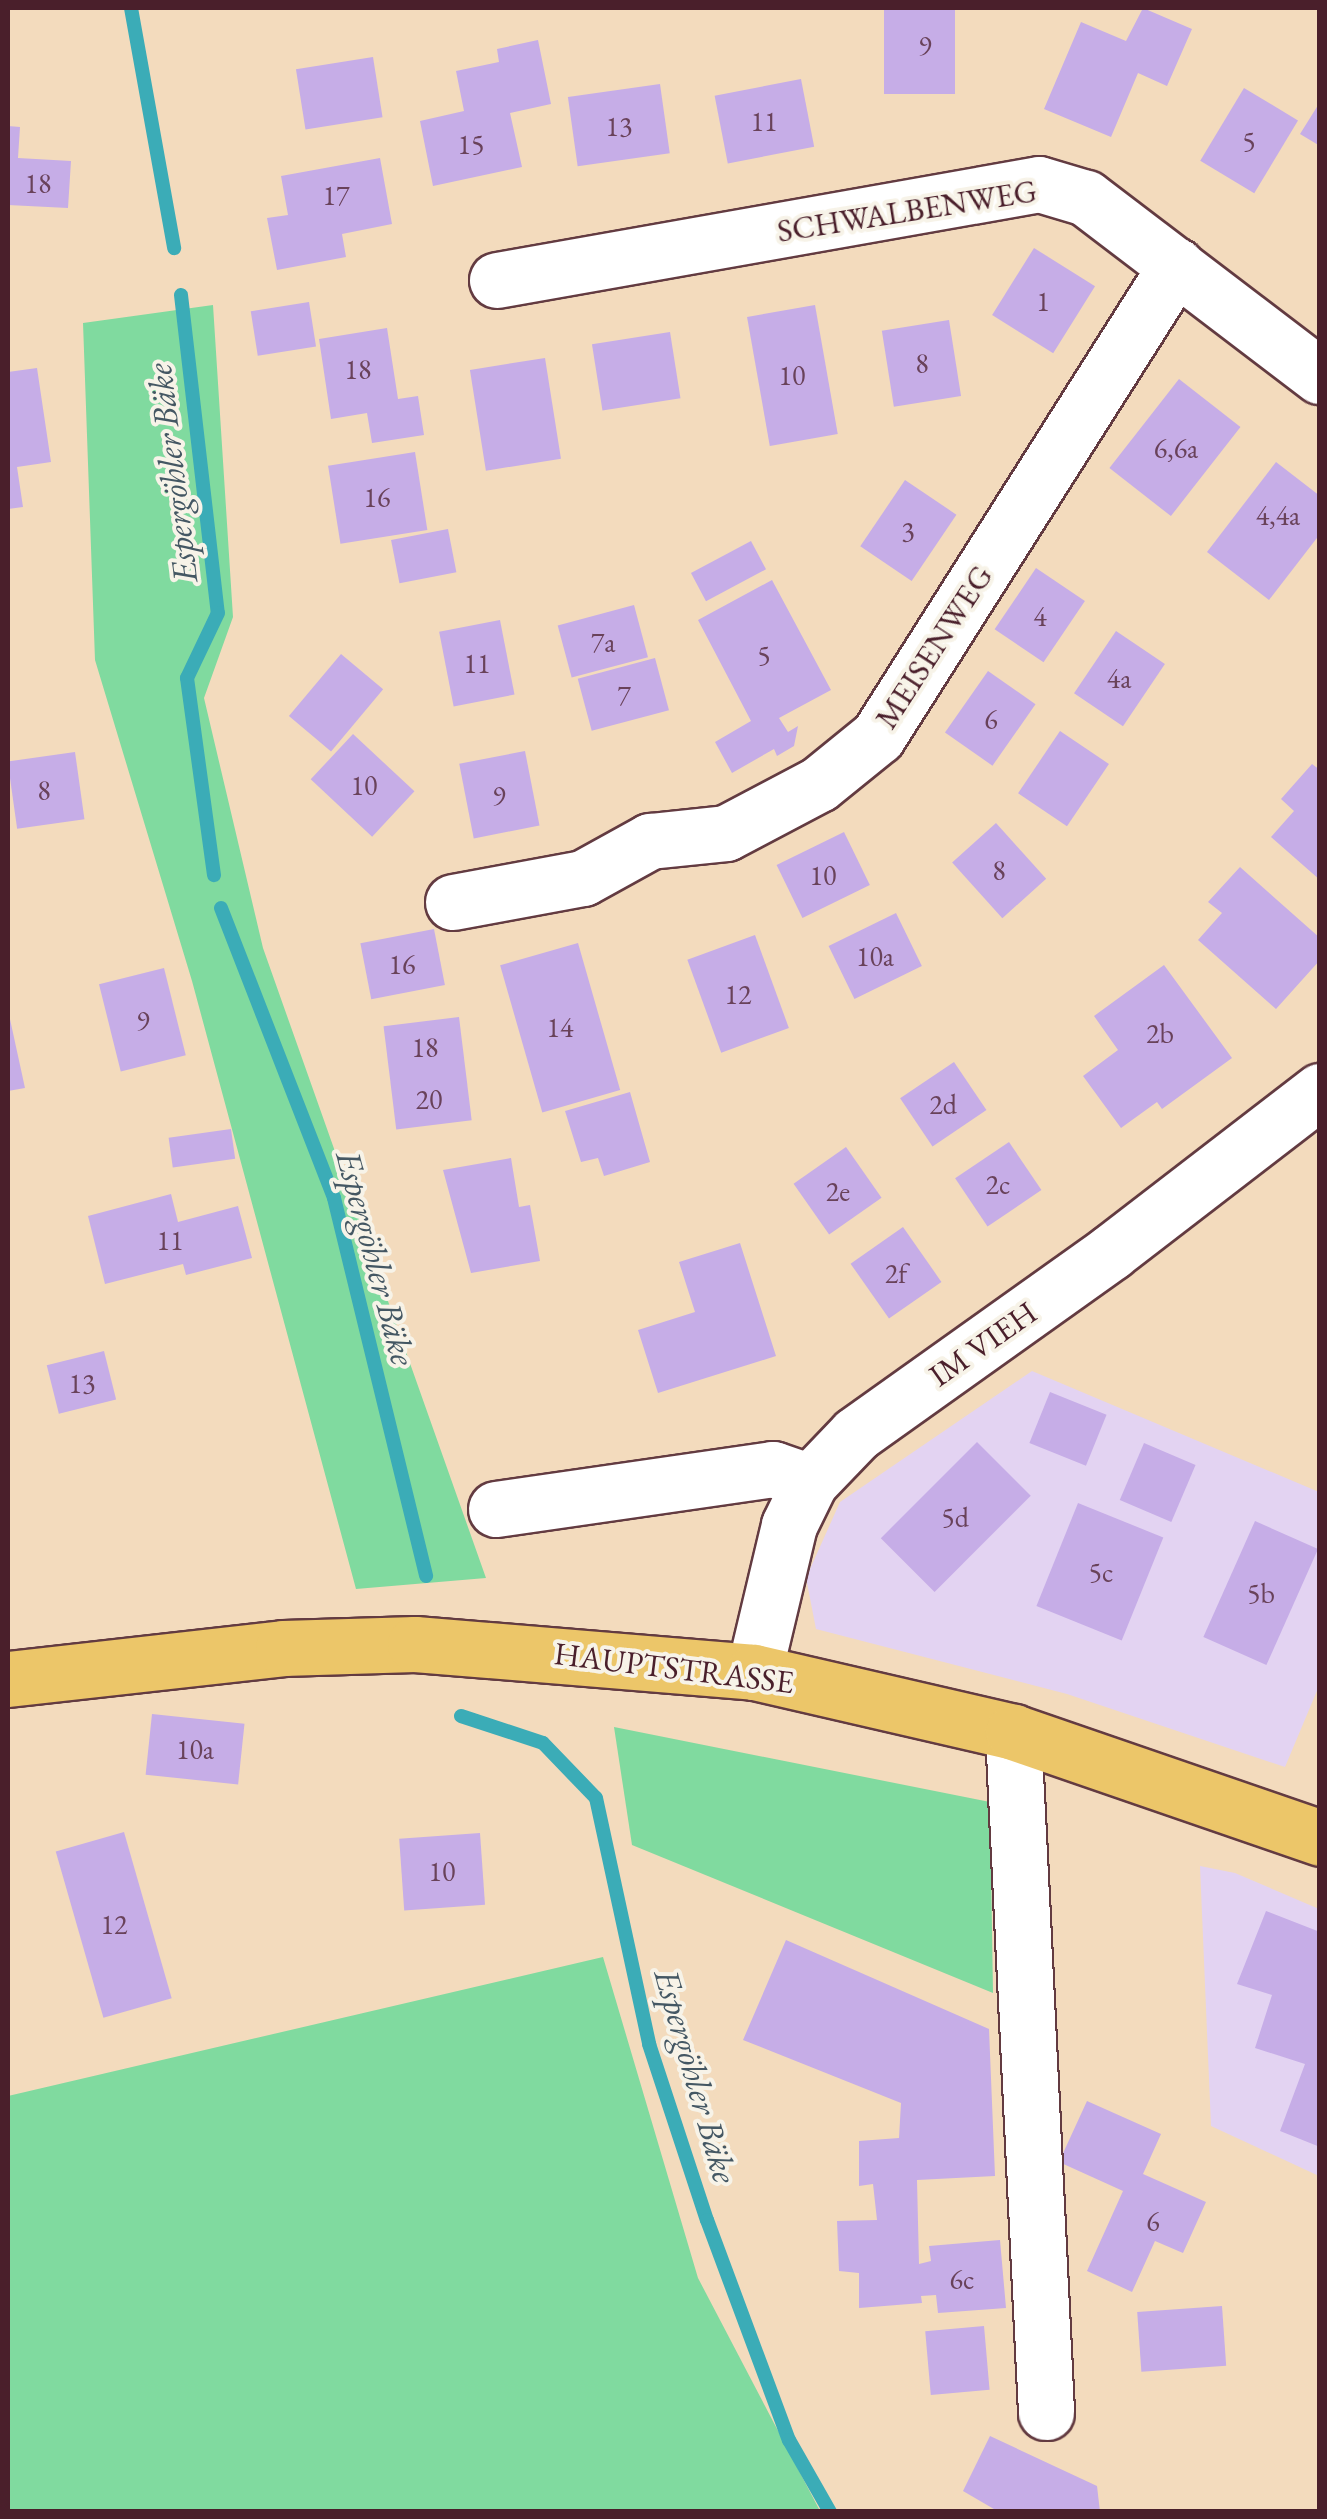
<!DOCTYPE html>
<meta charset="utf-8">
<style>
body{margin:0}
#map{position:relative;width:1327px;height:2519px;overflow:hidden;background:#f3dbbd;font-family:"EB Garamond",serif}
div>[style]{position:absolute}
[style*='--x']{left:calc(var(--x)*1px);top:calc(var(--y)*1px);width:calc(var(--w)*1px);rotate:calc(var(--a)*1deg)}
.built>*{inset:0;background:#e3d3f2}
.green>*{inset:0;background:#80da9f}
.stream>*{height:14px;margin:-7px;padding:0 7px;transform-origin:7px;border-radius:7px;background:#3bacb7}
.building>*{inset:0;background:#c6ade7;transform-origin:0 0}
.roads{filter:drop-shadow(2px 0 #633b41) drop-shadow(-2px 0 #633b41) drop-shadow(0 2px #633b41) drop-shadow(0 -2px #633b41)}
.minor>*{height:55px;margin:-27.5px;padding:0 27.5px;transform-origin:27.5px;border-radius:27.5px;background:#fff}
.major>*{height:55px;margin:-27.5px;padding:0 27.5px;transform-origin:27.5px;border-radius:27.5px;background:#ecc669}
span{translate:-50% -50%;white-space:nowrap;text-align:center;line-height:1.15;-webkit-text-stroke:8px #f7f3e8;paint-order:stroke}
.number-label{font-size:28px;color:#69425a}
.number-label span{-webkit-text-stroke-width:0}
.street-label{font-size:32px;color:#4a1f2b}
.water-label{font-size:35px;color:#445763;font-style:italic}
.frame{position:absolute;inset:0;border:10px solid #4a1f2b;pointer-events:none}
</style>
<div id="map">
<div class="built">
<div style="clip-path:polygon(1032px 1371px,1319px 1492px,1319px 1686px,1285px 1767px,1067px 1694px,816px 1629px,806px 1578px,840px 1502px)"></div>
<div style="clip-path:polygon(1200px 1866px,1235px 1873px,1319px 1909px,1319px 2176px,1211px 2126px)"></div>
</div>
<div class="green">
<div style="clip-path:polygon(213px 305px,233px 617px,204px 698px,263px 948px,486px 1578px,356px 1589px,192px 981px,95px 660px,83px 323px)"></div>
<div style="clip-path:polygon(614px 1727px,990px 1802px,993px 1993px,632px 1845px)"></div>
<div style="clip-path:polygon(603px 1957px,698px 2278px,820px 2511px,8px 2511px,8px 2096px)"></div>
</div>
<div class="stream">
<div style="--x:131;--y:8;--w:244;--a:79.8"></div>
<div style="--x:181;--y:295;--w:320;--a:83.4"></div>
<div style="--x:218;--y:613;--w:72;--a:115.5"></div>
<div style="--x:187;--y:678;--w:199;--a:82.2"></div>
<div style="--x:221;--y:908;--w:311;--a:68.7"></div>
<div style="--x:334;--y:1198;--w:389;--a:76.3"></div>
<div style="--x:461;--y:1716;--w:86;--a:18.2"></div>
<div style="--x:543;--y:1743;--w:76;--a:46.1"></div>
<div style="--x:596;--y:1798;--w:252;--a:77.8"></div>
<div style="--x:649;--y:2044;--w:185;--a:71.8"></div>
<div style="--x:707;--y:2220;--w:235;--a:69.6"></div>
<div style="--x:789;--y:2440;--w:83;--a:60.3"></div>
</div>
<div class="building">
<div style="left:884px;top:8px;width:71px;height:86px"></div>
<div style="clip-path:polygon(1143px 8px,1192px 29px,1167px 86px,1138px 73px,1111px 137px,1044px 109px,1081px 22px,1126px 41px)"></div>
<div style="clip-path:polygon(538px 40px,551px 104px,510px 113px,522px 167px,433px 186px,420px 121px,464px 111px,456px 71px,499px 62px,497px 49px)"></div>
<div style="left:373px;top:57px;width:61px;height:78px;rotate:81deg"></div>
<div style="left:801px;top:79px;width:69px;height:88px;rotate:79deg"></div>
<div style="left:660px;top:84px;width:70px;height:93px;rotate:82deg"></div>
<div style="left:1244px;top:88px;width:63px;height:85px;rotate:31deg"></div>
<div style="clip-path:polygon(1320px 102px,1320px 146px,1300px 134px)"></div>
<div style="clip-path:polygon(8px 126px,20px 127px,18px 158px,71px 161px,68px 208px,8px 205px)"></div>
<div style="clip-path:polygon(380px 158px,392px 224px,342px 234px,346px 257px,277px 270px,267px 218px,288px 215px,281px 176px)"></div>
<div style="left:1034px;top:248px;width:72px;height:79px;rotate:32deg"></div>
<div style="left:309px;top:302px;width:45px;height:59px;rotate:81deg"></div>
<div style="left:815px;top:305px;width:131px;height:69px;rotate:80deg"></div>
<div style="left:949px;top:320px;width:77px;height:68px;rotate:81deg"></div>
<div style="clip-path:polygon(387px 328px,398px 399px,418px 396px,424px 435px,372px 443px,367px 413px,331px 419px,319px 339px)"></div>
<div style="left:670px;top:332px;width:67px;height:79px;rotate:81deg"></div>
<div style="left:545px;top:358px;width:102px;height:76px;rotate:81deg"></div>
<div style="clip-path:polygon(37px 368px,51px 462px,17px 467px,23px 507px,8px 509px,8px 372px)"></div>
<div style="left:1179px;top:379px;width:78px;height:113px;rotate:38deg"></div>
<div style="left:415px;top:452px;width:79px;height:88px;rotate:81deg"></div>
<div style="clip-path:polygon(1276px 462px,1320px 496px,1320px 534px,1269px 600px,1207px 552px)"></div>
<div style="left:905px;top:480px;width:62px;height:80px;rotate:34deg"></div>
<div style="left:448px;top:529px;width:44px;height:58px;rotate:79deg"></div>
<div style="left:751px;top:541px;width:32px;height:68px;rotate:62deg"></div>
<div style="left:1036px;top:568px;width:59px;height:74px;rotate:34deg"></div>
<div style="clip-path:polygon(772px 580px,831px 690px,779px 718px,788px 732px,798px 726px,794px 746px,777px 756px,774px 749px,732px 773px,715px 742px,751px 721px,698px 620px)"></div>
<div style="left:634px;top:605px;width:54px;height:79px;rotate:75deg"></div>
<div style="left:500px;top:620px;width:76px;height:62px;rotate:79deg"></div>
<div style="left:1116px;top:631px;width:59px;height:75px;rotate:34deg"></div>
<div style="left:341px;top:654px;width:55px;height:81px;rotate:40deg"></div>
<div style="left:655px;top:658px;width:54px;height:80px;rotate:75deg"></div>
<div style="left:988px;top:671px;width:58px;height:75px;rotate:35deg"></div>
<div style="left:1060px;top:731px;width:59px;height:75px;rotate:34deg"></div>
<div style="left:353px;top:734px;width:84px;height:62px;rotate:43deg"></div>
<div style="left:525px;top:751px;width:76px;height:67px;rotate:79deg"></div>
<div style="left:75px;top:752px;width:68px;height:68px;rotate:82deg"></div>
<div style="clip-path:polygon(1312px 764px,1320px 770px,1320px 880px,1271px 837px,1294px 811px,1281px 799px)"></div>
<div style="left:996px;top:823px;width:75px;height:59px;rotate:48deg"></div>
<div style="left:844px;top:832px;width:59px;height:75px;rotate:64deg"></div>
<div style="clip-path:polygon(1240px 867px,1320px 938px,1320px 960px,1276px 1009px,1198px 940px,1222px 913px,1208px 902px)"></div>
<div style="left:896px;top:913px;width:59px;height:75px;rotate:64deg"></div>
<div style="left:434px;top:929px;width:57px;height:75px;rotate:79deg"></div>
<div style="left:755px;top:935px;width:99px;height:72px;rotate:70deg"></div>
<div style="left:578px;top:943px;width:153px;height:81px;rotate:74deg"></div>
<div style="clip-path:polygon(1164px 965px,1232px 1058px,1162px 1109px,1157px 1102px,1121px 1128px,1083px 1076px,1118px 1050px,1094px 1016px)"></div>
<div style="left:164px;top:968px;width:90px;height:67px;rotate:76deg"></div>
<div style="clip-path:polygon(8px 1010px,25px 1088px,8px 1091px)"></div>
<div style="left:459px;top:1017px;width:104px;height:76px;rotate:83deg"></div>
<div style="left:954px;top:1062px;width:58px;height:65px;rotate:56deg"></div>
<div style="clip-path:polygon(630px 1092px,650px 1162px,604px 1176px,598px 1158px,581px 1162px,565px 1111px)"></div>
<div style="left:231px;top:1129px;width:30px;height:63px;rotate:82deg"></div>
<div style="left:1009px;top:1142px;width:58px;height:65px;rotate:56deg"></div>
<div style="left:846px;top:1147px;width:62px;height:64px;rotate:55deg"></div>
<div style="clip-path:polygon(511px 1158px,519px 1207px,530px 1205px,540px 1261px,471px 1273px,443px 1170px)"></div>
<div style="clip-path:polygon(171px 1194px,178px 1222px,238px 1206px,252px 1258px,186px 1275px,183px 1264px,105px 1284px,88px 1216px)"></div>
<div style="left:903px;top:1227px;width:67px;height:64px;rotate:55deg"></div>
<div style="clip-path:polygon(740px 1243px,776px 1356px,658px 1393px,638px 1330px,695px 1312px,679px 1262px)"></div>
<div style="left:104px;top:1351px;width:50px;height:59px;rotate:76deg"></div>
<div style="left:1050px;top:1392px;width:61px;height:55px;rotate:22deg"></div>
<div style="left:977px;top:1442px;width:76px;height:136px;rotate:45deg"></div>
<div style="left:1144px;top:1443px;width:56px;height:62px;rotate:23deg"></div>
<div style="left:1078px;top:1503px;width:92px;height:111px;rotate:22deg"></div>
<div style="left:1255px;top:1521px;width:69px;height:127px;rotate:24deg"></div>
<div style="left:152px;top:1714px;width:93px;height:61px;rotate:6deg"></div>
<div style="left:124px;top:1832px;width:173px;height:71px;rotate:74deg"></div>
<div style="left:480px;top:1833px;width:72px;height:81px;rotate:86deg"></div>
<div style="clip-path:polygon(1266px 1911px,1320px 1932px,1320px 2147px,1280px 2131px,1305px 2064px,1255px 2048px,1272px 1995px,1237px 1984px)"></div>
<div style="clip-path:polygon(786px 1940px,989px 2029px,995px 2176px,917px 2180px,919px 2264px,931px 2261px,929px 2246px,1000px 2240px,1006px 2308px,938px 2313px,936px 2295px,921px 2296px,922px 2303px,859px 2308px,859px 2273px,839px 2271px,837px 2221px,877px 2220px,873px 2184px,859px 2186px,859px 2141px,899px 2138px,901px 2103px,743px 2040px)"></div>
<div style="clip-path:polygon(1087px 2101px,1161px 2134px,1143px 2174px,1206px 2202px,1183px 2253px,1155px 2241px,1132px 2292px,1087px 2271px,1123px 2191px,1059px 2162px)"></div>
<div style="left:1222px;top:2306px;width:60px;height:85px;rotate:86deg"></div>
<div style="left:984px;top:2326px;width:64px;height:59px;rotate:85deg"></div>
<div style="clip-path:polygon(990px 2436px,1097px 2486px,1100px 2512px,999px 2512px,963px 2491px)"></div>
</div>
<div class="roads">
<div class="minor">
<div style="--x:497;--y:280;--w:550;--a:-10.04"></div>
<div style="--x:1039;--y:184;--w:49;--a:16.6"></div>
<div style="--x:1086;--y:198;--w:294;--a:37.3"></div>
<div style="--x:453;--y:902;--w:132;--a:-10.5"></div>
<div style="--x:583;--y:878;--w:77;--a:-28.9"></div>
<div style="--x:650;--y:841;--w:76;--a:-6"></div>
<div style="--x:726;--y:833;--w:105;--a:-27.8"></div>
<div style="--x:819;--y:784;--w:76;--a:-39.1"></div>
<div style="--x:878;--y:736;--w:557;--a:-57.62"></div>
<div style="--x:496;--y:1509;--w:280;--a:-8.2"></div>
<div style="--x:773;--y:1469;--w:39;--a:19"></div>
<div style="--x:754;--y:1672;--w:151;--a:-76.6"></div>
<div style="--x:789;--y:1525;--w:48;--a:-64"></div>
<div style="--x:810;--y:1482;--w:66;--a:-46.2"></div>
<div style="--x:856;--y:1434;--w:313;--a:-35.5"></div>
<div style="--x:1111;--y:1252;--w:264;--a:-37.6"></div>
<div style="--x:1013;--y:1732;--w:681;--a:87.22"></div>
</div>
<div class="major">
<div style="--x:8;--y:1679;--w:277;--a:-6.4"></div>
<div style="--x:283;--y:1648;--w:132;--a:-1.7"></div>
<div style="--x:415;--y:1644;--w:340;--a:4.7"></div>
<div style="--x:754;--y:1672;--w:266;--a:13"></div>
<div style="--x:1013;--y:1732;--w:325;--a:19"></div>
</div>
</div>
<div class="number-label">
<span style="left:925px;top:45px">9</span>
<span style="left:764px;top:121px">11</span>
<span style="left:619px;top:126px">13</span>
<span style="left:1249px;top:141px">5</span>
<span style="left:471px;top:144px">15</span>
<span style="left:38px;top:183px">18</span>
<span style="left:336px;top:195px">17</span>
<span style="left:1043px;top:301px">1</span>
<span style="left:922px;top:363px">8</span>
<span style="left:358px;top:369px">18</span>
<span style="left:792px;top:375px">10</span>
<span style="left:1176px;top:448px">6,6a</span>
<span style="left:377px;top:497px">16</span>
<span style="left:1278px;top:515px">4,4a</span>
<span style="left:908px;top:531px">3</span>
<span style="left:1040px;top:616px">4</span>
<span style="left:603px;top:642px">7a</span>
<span style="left:764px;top:655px">5</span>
<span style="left:477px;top:663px">11</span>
<span style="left:1119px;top:678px">4a</span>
<span style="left:624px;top:695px">7</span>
<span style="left:991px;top:719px">6</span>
<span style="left:364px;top:785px">10</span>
<span style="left:44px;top:790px">8</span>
<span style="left:499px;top:795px">9</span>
<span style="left:999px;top:870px">8</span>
<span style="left:823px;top:875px">10</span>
<span style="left:875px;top:956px">10a</span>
<span style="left:402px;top:964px">16</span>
<span style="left:738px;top:994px">12</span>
<span style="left:143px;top:1020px">9</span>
<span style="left:560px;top:1027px">14</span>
<span style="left:1160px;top:1033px">2b</span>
<span style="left:425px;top:1047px">18</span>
<span style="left:429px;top:1099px">20</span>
<span style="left:943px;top:1104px">2d</span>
<span style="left:998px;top:1184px">2c</span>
<span style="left:838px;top:1191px">2e</span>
<span style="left:170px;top:1240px">11</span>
<span style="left:896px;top:1273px">2f</span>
<span style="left:82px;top:1383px">13</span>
<span style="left:955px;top:1517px">5d</span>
<span style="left:1101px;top:1572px">5c</span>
<span style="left:1261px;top:1593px">5b</span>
<span style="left:195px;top:1749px">10a</span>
<span style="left:442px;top:1871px">10</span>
<span style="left:114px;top:1924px">12</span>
<span style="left:1153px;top:2221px">6</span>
<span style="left:962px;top:2279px">6c</span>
</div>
<div class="street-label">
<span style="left:907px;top:211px;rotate:-9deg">SCHWALBENWEG</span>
<span style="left:934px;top:647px;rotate:-57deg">MEISENWEG</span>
<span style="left:983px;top:1344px;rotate:-35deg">IM VIEH</span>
<span style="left:674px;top:1668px;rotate:7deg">HAUPTSTRASSE</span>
</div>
<div class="water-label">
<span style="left:172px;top:473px;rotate:-97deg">Espergöhler Bäke</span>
<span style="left:376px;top:1258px;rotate:75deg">Espergöhler Bäke</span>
<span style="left:696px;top:2076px;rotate:74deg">Espergöhler Bäke</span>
</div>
<div class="frame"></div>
</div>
